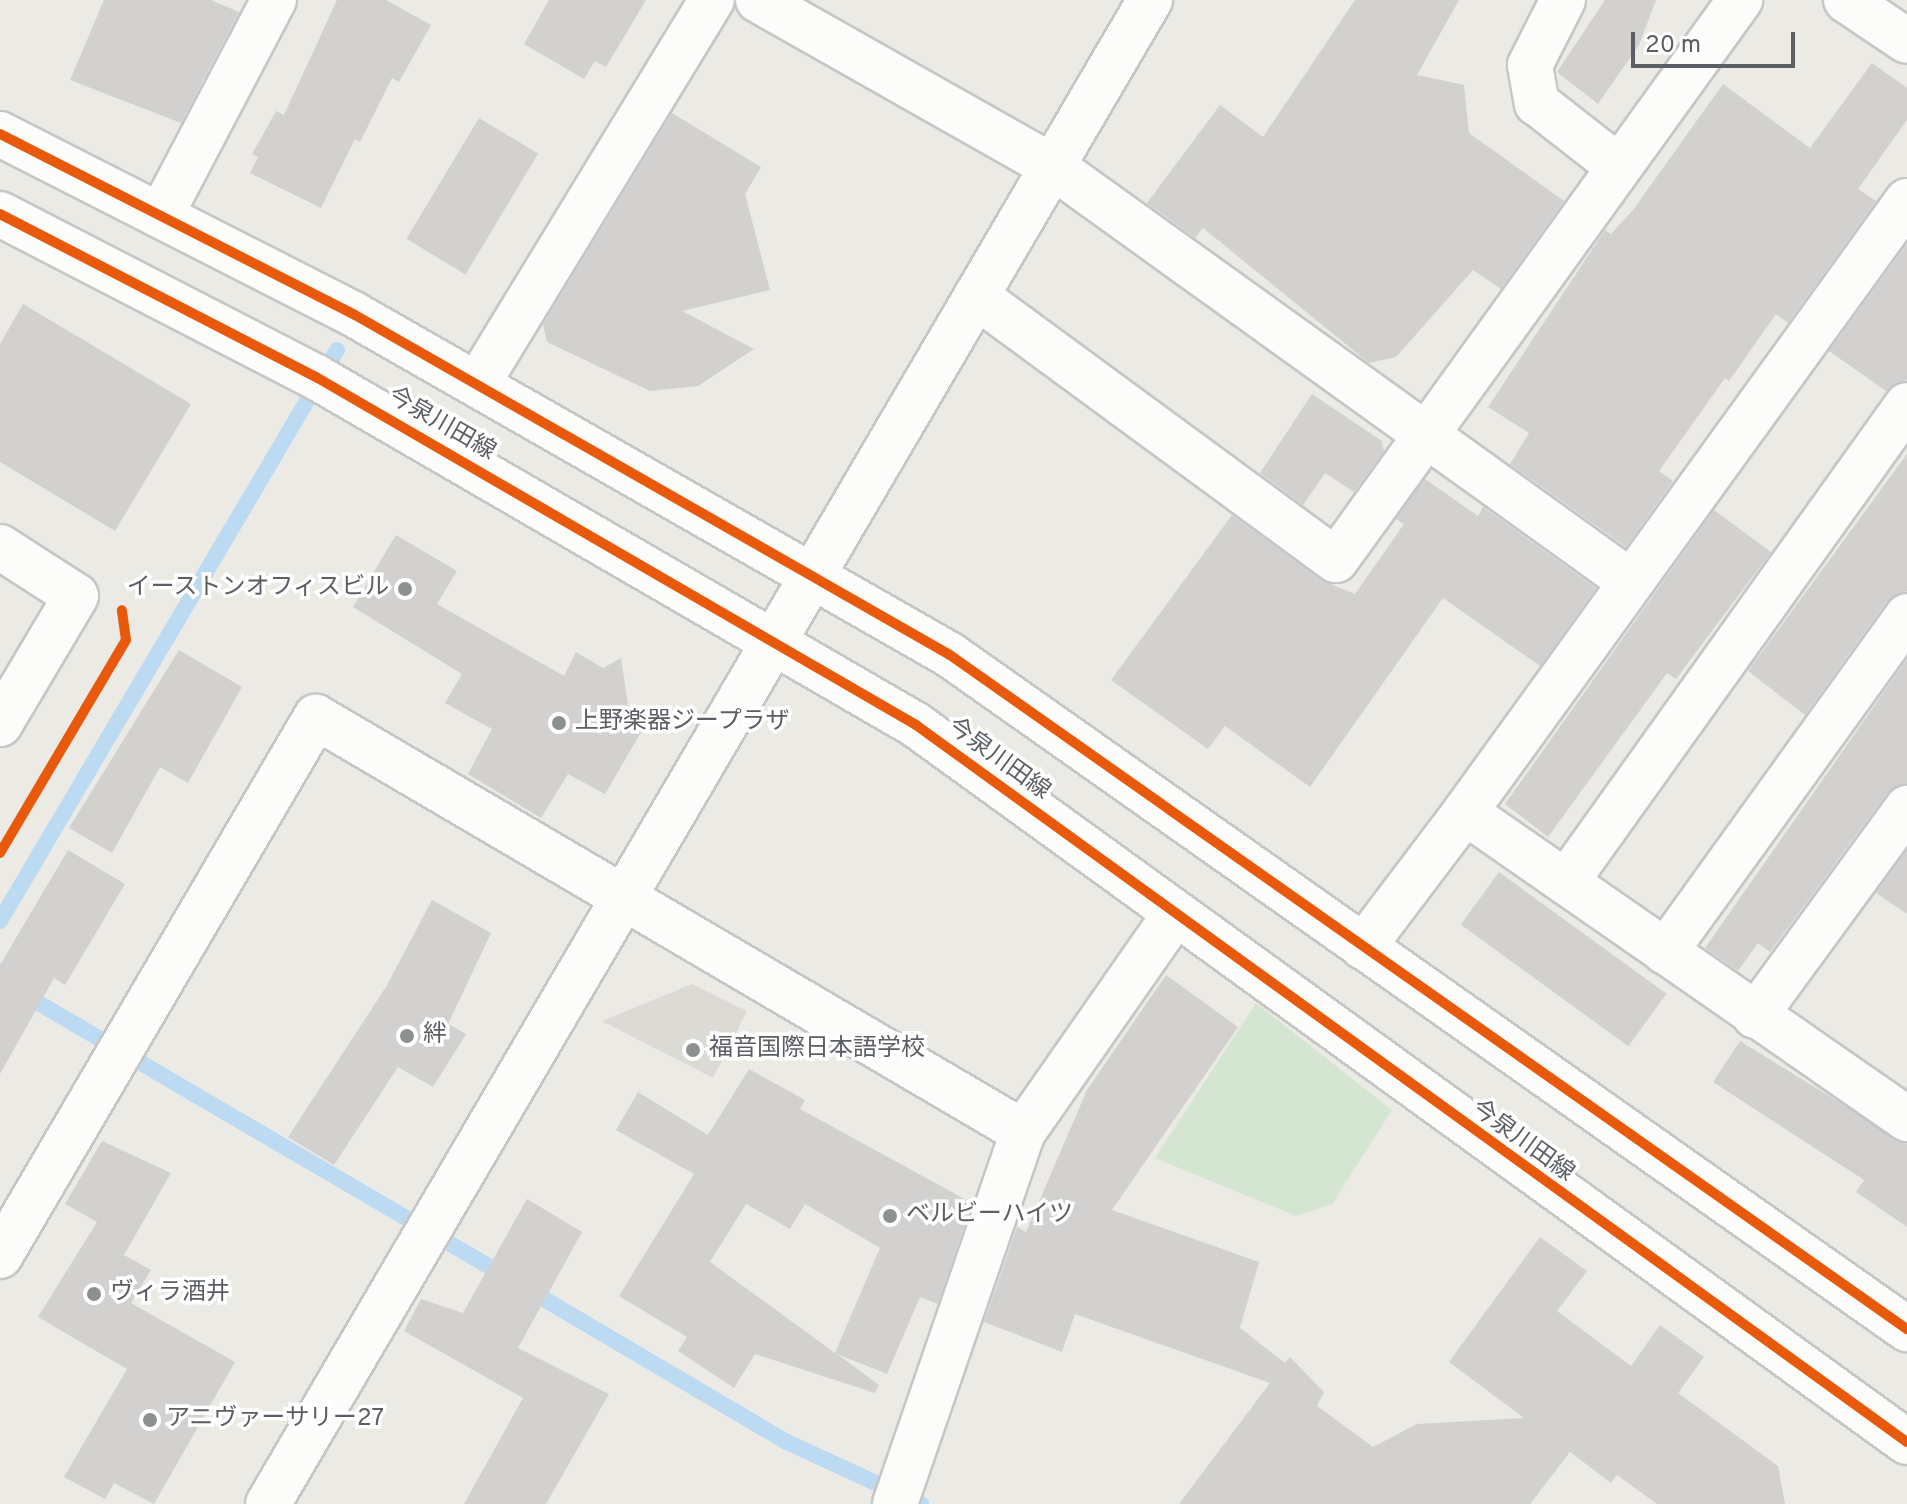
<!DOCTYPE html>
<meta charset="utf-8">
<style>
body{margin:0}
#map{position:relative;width:1907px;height:1504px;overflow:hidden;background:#ebeae5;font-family:Overpass,"Noto Sans JP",sans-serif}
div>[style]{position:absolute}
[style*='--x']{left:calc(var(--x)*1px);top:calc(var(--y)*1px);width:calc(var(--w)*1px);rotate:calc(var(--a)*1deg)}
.education>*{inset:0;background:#dcdad5}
.green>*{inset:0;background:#d4e6d2}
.stream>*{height:16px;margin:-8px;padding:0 8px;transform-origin:8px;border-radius:8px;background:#bcdbf2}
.building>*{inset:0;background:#d2d1cf;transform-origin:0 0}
.roads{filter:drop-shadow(2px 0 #c7c6c6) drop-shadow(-2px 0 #c7c6c6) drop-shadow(0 2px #c7c6c6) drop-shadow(0 -2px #c7c6c6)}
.street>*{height:44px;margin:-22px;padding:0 22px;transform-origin:22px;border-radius:22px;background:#fcfcfb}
.secondary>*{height:44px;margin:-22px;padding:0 22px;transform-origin:22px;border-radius:22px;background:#fcfcfb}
.cycleway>*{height:10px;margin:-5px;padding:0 5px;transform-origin:5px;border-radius:5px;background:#e8590c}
.dots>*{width:22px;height:22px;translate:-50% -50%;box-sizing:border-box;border:4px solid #fff;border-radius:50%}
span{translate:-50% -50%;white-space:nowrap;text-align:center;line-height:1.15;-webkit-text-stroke:7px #fff;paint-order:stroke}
.street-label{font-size:24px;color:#5b5f63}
.poi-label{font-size:24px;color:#5b5f63}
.right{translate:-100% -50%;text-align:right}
.left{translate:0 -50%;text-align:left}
.scale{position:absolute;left:1631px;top:32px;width:164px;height:36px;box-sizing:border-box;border:4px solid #5b5f63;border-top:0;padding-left:10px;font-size:24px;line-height:28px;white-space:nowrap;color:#5b5f63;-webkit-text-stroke:6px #fff;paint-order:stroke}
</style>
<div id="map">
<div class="education">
<div style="clip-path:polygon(692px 984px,747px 1011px,713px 1078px,602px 1021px)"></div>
</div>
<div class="green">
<div style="clip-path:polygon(1256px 1003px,1392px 1110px,1332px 1204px,1296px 1216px,1155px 1158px)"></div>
</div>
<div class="stream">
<div style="--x:0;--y:921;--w:663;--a:-59.45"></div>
<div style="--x:0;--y:971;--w:14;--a:65"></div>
<div style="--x:6;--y:984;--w:580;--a:30.32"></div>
<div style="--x:527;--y:1289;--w:302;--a:30.5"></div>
<div style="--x:787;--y:1442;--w:148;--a:24.8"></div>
</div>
<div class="building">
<div style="clip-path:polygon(104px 0,211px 0,239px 12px,181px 123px,70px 80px)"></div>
<div style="clip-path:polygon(337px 0,386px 0,431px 25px,399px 82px,392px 78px,360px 142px,355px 139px,321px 208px,250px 173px,258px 157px,252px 154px,276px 111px,284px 115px)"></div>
<div style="clip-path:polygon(549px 0,646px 0,606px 67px,595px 61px,584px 79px,524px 44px)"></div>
<div style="clip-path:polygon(1355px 0,1459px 0,1417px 75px,1464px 85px,1469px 133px,1564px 201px,1501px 289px,1473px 270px,1396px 357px,1369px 363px,1203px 228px,1195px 238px,1147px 203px,1220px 105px,1263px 137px)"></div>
<div style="clip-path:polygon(1605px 0,1656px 0,1639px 45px,1598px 104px,1557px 72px)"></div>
<div style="clip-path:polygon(1872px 63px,1907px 88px,1907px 120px,1858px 189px,1876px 201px,1788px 323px,1776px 314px,1729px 381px,1725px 378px,1659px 471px,1673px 481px,1626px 547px,1510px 464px,1529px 433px,1488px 407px,1605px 230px,1611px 234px,1633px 210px,1723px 84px,1810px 148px)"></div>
<div style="clip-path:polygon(672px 113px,761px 167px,745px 194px,770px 290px,682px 311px,754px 349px,698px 386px,650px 391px,547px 342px,543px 324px)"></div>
<div style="left:479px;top:118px;width:69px;height:141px;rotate:31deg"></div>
<div style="clip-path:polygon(1907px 244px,1907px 380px,1886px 391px,1829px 351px)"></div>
<div style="clip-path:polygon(23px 304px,191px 404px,115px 531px,0 462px,0 344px)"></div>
<div style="clip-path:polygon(1312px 394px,1382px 441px,1384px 451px,1354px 492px,1325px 473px,1303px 505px,1260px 473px)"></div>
<div style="clip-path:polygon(1907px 454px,1907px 591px,1887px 601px,1805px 715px,1748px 671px)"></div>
<div style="clip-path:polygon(1425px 479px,1478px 516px,1483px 507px,1596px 588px,1540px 666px,1443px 598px,1310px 787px,1225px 726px,1208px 749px,1111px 680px,1232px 515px,1321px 580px,1355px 594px,1404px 524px,1396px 519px)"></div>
<div style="clip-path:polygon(1714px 510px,1771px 552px,1676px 679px,1667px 673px,1548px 837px,1505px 804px)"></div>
<div style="clip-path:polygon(396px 535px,457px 571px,437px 604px,564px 676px,576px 652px,603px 668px,621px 658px,630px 718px,644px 727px,605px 794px,568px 774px,541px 818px,468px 774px,492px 729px,445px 703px,462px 674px,353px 607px)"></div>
<div style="clip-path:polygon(179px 650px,242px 687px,188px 783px,160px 767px,112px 853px,69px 828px)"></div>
<div style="clip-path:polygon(1907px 659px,1907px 783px,1887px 793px,1770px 952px,1758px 943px,1738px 971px,1705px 948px)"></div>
<div style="clip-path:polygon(68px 850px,125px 884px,65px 985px,54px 978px,0 1074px,0 965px)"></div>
<div style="clip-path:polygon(1907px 850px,1907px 914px,1876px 893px)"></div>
<div style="left:1499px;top:872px;width:207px;height:65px;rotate:36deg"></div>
<div style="clip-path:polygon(432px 900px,491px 933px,448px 1024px,466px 1034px,433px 1087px,398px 1067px,334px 1165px,288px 1137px,386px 987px)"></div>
<div style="clip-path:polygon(1166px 975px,1238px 1027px,1112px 1210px,1259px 1262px,1240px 1328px,1285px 1363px,1290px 1357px,1324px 1392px,1317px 1406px,1373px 1447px,1417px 1424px,1524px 1418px,1449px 1362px,1540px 1237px,1587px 1271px,1557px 1311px,1631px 1366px,1660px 1325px,1704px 1357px,1678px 1393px,1778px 1466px,1785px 1504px,1657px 1504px,1617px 1475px,1611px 1483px,1570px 1452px,1530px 1504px,1179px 1504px,1270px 1383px,1075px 1314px,1062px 1352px,984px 1322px,1017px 1227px,1026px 1232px,1087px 1090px)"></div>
<div style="clip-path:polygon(1740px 1041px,1907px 1144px,1907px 1227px,1856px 1192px,1864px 1180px,1713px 1082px)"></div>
<div style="clip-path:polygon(evenodd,749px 1069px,805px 1100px,800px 1109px,972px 1203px,938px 1304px,920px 1297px,887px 1374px,837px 1354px,879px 1385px,875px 1393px,755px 1354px,734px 1388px,678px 1351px,687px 1337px,619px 1296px,694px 1174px,616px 1130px,638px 1092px,708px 1135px,749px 1069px,746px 1204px,790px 1229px,805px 1204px,880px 1248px,835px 1353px,710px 1262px,746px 1204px)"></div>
<div style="clip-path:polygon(102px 1141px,171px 1173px,124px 1255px,151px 1270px,131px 1303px,235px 1362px,154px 1504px,114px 1483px,105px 1499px,64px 1477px,127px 1369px,38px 1317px,97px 1222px,65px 1204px)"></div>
<div style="clip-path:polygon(527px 1199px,582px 1232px,518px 1348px,609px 1394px,546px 1504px,464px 1504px,523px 1398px,404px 1331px,421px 1299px,463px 1313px)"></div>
</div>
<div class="roads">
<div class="street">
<div style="--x:758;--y:0;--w:338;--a:29.5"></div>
<div style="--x:1052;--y:166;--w:713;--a:35.7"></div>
<div style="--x:1563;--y:0;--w:73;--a:116.9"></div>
<div style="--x:1530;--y:65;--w:39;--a:80"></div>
<div style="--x:1537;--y:103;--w:104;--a:38"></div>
<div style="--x:1846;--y:0;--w:73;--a:33.9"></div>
<div style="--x:1907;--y:201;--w:754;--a:125.88"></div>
<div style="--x:1465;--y:812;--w:538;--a:34.78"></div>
<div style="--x:161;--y:215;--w:243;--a:-62.3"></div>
<div style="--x:976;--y:296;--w:446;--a:36.3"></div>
<div style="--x:1336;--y:560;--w:691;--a:-54.19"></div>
<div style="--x:478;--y:383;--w:449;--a:-58.6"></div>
<div style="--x:0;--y:547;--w:90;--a:32.8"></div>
<div style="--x:76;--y:596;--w:149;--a:120.7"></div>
<div style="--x:1566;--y:882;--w:586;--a:-54.44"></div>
<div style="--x:1363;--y:947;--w:169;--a:-52.9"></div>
<div style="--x:1665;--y:952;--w:414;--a:-54.2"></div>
<div style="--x:1755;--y:1016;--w:258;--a:-53.8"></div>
<div style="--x:1023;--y:1132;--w:266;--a:-55.1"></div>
<div style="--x:0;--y:1256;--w:625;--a:-59.62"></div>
<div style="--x:316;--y:717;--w:820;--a:30.41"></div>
<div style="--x:1023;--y:1132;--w:393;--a:109"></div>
</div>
<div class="secondary">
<div style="--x:0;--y:134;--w:398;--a:27"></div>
<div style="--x:355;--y:315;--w:685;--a:29.74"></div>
<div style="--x:950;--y:655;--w:1171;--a:35.16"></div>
<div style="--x:0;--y:214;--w:356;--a:27.3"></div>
<div style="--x:316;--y:377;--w:694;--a:30.11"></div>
<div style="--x:916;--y:725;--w:1223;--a:35.89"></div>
<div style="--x:268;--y:1504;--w:1744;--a:-59.61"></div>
</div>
</div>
<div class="cycleway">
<div style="--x:0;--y:134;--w:398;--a:27"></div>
<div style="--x:355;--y:315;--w:685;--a:29.74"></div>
<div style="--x:950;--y:655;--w:1171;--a:35.16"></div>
<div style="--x:0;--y:214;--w:356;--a:27.3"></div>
<div style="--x:316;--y:377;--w:694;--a:30.11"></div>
<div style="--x:916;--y:725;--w:1223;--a:35.89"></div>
<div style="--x:0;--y:853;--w:247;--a:-59.4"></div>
<div style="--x:126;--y:640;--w:30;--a:-98"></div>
</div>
<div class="dots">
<div style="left:405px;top:589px;background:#8d9090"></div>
<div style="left:559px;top:723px;background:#8d9090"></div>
<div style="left:407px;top:1036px;background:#8d9090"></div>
<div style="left:693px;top:1050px;background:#8d9090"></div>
<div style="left:890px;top:1216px;background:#8d9090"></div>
<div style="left:94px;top:1294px;background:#8d9090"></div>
<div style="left:150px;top:1420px;background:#8d9090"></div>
</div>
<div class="street-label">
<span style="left:441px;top:425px;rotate:30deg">今泉川田線</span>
<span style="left:998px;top:760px;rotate:36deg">今泉川田線</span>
<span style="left:1522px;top:1142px;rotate:36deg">今泉川田線</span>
</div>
<div class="poi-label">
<span class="right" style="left:389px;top:589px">イーストンオフィスビル</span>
<span class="left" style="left:575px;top:723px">上野楽器ジープラザ</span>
<span class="left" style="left:423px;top:1036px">絆</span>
<span class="left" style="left:709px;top:1050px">福音国際日本語学校</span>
<span class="left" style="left:906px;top:1216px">ベルビーハイツ</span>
<span class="left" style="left:110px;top:1294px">ヴィラ酒井</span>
<span class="left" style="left:166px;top:1420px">アニヴァーサリー27</span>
</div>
<div class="scale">20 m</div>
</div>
